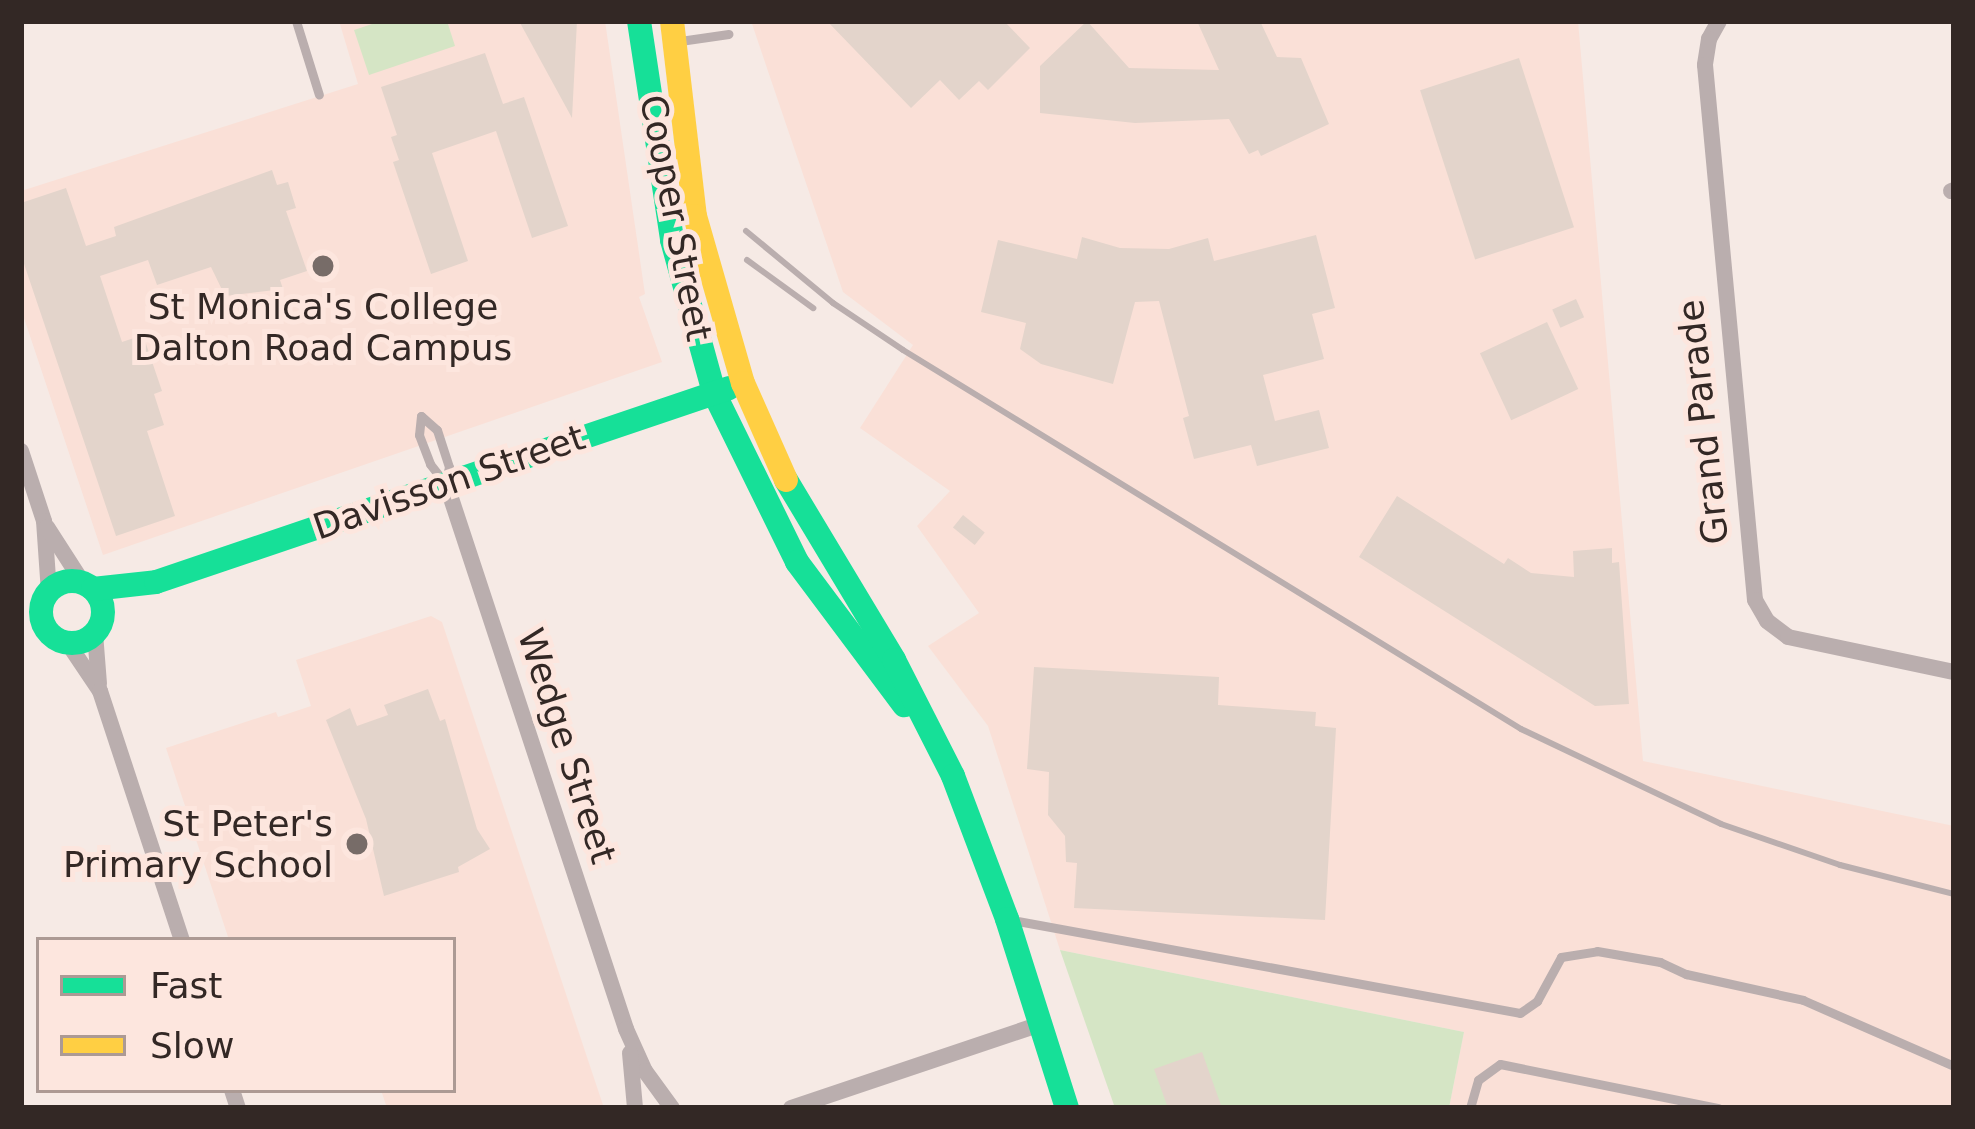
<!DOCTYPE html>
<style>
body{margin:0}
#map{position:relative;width:1975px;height:1129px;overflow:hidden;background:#f6eae5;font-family:"DejaVu Sans",sans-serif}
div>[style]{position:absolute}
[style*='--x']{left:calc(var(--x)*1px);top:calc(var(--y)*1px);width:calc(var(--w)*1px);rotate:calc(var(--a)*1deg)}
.built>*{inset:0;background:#fae0d7}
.green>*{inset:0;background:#d5e5c5}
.building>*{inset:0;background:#e3d4cb;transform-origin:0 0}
.lane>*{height:9px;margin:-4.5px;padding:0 4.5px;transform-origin:4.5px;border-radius:4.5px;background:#baaeae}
.street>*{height:16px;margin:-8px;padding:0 8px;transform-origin:8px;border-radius:8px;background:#baaeae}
.fast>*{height:24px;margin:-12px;padding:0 12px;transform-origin:12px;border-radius:12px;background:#16e098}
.fast>.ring{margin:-12px;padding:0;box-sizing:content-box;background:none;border:24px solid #16e098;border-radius:50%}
.slow>*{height:24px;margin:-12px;padding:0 12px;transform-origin:12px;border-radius:12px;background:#ffcf43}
.rail>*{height:6px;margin:-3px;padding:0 3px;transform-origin:3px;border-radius:3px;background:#baaeae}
.dots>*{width:33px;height:33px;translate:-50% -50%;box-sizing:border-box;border:6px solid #fde6de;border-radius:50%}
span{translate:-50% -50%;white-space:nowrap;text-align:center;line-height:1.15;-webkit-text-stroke:10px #fde6de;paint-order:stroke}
.street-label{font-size:36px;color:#332825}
.poi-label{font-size:36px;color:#332825}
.right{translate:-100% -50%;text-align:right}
.frame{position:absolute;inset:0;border:24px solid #332825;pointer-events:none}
.legend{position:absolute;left:36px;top:937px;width:420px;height:156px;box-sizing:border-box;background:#fde6de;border:3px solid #ac9a94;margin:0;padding:15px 21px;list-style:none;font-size:36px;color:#332825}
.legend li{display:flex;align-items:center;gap:24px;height:60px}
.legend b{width:60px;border:3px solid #ac9a94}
</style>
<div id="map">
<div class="built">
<div style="clip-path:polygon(339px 21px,605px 21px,645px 294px,639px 297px,662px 362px,103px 555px,21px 309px,21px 191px,358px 84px)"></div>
<div style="clip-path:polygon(751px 21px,1578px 21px,1643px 761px,1954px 826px,1954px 1108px,1449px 1108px,1464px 1032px,1060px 950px,988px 726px,928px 646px,979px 613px,917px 526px,950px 491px,860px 428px,913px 345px,843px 292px)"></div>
<div style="clip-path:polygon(431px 616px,442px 622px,604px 1108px,387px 1108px,381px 1090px,453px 1090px,453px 940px,229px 940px,166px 748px,276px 712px,278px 717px,311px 706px,296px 660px)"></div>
</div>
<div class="green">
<div style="clip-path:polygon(381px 21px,447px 21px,455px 46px,369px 75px,354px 30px)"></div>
<div style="clip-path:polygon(1060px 950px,1464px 1032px,1449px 1108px,1115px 1108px)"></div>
</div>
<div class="building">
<div style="clip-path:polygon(519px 21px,577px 21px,572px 118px)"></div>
<div style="clip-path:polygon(827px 21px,1004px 21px,1030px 48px,988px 90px,979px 81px,959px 100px,940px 80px,911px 108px)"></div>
<div style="clip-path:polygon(1087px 21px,1129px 68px,1219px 70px,1197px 21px,1260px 21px,1277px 57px,1301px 58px,1329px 124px,1261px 156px,1258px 150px,1249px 154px,1229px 119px,1135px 123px,1040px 113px,1040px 66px)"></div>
<div style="clip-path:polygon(485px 53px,503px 104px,524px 97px,568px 226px,532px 238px,496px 131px,432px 153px,468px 261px,431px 274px,393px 162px,399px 160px,391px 137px,397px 135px,381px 87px)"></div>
<div style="left:1519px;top:58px;width:178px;height:104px;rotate:72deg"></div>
<div style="clip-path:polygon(272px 170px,277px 185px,288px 182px,296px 208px,286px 211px,307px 271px,280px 280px,283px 289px,225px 296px,211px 267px,157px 285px,148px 260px,100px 276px,122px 342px,143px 335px,162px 391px,154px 394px,164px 425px,147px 431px,175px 516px,116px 536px,21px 255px,21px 203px,66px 188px,86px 246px,116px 236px,114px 227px)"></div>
<div style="clip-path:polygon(1316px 235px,1335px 308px,1312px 314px,1324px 359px,1263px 375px,1275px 421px,1319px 410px,1329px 448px,1257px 466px,1251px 445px,1194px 459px,1183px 418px,1189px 416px,1159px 301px,1135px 302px,1113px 384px,1041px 364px,1020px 349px,1026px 323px,981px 312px,998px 240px,1077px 259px,1082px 237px,1120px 248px,1169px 249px,1208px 238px,1214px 261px)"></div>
<div style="left:1576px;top:299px;width:20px;height:26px;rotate:66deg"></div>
<div style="left:1547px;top:322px;width:74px;height:74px;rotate:65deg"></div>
<div style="clip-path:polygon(1397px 496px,1504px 564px,1508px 558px,1531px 573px,1574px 577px,1573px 551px,1612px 548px,1612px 563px,1619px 562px,1629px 704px,1595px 706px,1359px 557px)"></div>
<div style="left:963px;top:515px;width:28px;height:16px;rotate:39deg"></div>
<div style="clip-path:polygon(1034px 667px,1219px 677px,1218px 705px,1316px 712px,1315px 726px,1336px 728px,1325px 920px,1074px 908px,1077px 863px,1066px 862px,1065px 836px,1048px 815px,1049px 772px,1027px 769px)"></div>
<div style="clip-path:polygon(428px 689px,440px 721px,445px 719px,477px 829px,490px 849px,458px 867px,459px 872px,384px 896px,366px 819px,326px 720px,350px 708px,357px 726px,388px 715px,384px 705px)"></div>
<div style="clip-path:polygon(1202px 1052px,1222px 1108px,1168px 1108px,1154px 1069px)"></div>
</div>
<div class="lane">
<div style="--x:296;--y:21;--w:77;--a:72.7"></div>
<div style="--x:680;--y:41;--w:49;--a:-8.3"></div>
<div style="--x:421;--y:416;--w:21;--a:41"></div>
<div style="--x:437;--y:430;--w:39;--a:72"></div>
<div style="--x:449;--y:467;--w:12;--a:104"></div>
<div style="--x:421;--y:416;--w:19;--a:96"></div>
<div style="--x:419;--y:435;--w:31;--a:69"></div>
<div style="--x:430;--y:464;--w:23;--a:52"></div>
<div style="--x:1012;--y:920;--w:516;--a:10.37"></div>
<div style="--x:1520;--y:1013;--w:21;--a:-35"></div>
<div style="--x:1537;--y:1001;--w:50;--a:-61.4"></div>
<div style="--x:1561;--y:957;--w:36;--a:-9"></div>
<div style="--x:1597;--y:951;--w:64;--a:9.9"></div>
<div style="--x:1660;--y:962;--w:29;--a:25"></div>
<div style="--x:1686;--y:974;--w:120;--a:12.5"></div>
<div style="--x:1803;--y:1000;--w:165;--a:23.6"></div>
<div style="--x:1470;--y:1108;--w:29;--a:-74"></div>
<div style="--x:1478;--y:1080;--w:27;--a:-36"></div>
<div style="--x:1500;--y:1064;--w:223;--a:11.4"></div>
</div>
<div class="street">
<div style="--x:1719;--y:21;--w:21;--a:119"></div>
<div style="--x:1709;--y:39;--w:26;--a:99"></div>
<div style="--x:1705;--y:65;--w:537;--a:84.66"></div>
<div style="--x:1755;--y:600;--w:24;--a:60"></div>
<div style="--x:1767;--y:621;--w:26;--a:37"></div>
<div style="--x:1788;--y:637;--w:170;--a:11.9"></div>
<div style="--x:1951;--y:191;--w:3;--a:-18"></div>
<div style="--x:21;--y:451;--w:74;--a:71.8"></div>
<div style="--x:44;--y:521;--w:71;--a:86"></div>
<div style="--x:446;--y:483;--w:575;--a:71.75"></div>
<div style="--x:626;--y:1029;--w:46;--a:65.7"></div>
<div style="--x:645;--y:1071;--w:46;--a:53.9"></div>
<div style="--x:47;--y:527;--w:67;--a:57.3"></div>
<div style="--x:95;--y:633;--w:51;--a:85.5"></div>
<div style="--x:67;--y:642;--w:59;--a:56"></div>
<div style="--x:100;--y:691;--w:262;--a:71.8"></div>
<div style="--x:630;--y:1053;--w:55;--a:84.8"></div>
<div style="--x:232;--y:1090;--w:19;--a:72"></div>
<div style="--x:791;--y:1108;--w:264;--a:-18.6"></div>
</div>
<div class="fast">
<div style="--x:639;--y:21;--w:221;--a:81.4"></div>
<div style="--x:672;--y:240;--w:159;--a:74.6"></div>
<div style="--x:714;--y:393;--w:188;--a:63.8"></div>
<div style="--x:797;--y:562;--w:179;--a:53.2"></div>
<div style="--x:786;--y:480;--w:210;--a:59"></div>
<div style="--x:894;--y:660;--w:130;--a:63"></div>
<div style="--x:953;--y:776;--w:153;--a:69.3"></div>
<div style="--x:1007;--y:919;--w:198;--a:72.4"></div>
<div class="ring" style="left:41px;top:581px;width:38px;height:38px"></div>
<div style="--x:93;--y:589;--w:63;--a:-6.3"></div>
<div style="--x:156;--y:582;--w:605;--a:-18.7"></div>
</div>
<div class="slow">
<div style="--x:672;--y:21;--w:196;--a:83.3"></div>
<div style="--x:695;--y:216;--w:174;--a:74"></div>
<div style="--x:743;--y:383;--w:106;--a:66.1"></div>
</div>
<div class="rail">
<div style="--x:746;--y:231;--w:113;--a:39.6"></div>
<div style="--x:833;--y:303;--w:84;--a:33.9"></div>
<div style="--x:903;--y:350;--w:725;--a:31.52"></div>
<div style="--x:1521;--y:729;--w:221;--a:25.4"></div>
<div style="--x:1721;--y:824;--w:126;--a:19"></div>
<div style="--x:1840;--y:865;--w:118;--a:14.3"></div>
<div style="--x:747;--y:260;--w:82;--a:36"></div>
</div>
<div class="dots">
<div style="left:323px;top:266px;background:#776c68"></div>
<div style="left:357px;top:844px;background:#776c68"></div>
</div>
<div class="street-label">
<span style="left:676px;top:218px;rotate:79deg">Cooper Street</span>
<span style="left:1703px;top:422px;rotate:-96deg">Grand Parade</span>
<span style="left:449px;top:482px;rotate:-19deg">Davisson Street</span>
<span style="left:567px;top:746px;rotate:72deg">Wedge Street</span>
</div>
<div class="poi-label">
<span style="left:323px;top:327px">St Monica's College<br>Dalton Road Campus</span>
<span class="right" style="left:333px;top:844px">St Peter's<br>Primary School</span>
</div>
<div class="frame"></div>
<ul class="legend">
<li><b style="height:15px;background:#16e098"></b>Fast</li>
<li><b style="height:15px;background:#ffcf43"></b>Slow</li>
</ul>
</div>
